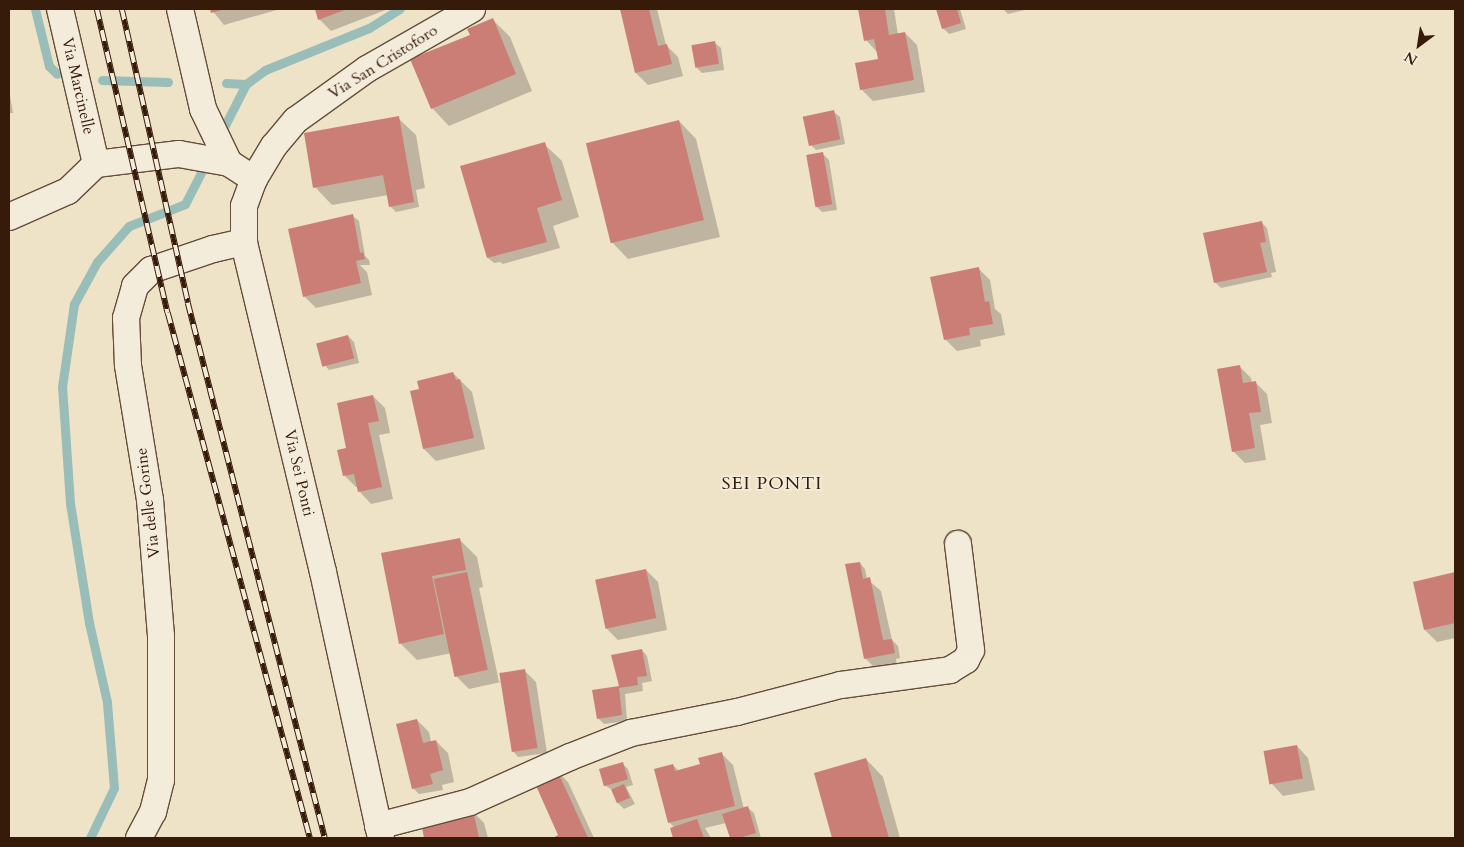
<!DOCTYPE html>
<style>
body{margin:0}
#map{position:relative;width:1464px;height:847px;overflow:hidden;background:#eee2c7;font-family:Cardo,serif}
div>[style]{position:absolute}
[style*='--x']{left:calc(var(--x)*1px);top:calc(var(--y)*1px);width:calc(var(--w)*1px);rotate:calc(var(--a)*1deg)}
.shadow>*{inset:0;background:#0003}
.stream>*{height:9px;margin:-4.5px;padding:0 4.5px;transform-origin:4.5px;border-radius:4.5px;background:#99bdb8}
.building>*{inset:0;background:#cb7e76;transform-origin:0 0}
.roads{filter:drop-shadow(1px 0 #654d39) drop-shadow(-1px 0 #654d39) drop-shadow(0 1px #654d39) drop-shadow(0 -1px #654d39)}
.street>*{height:26px;margin:-13px;padding:0 13px;transform-origin:13px;border-radius:13px;background:#f4ecdb}
.rail>*{height:5.5px;margin-top:-2.75px;transform-origin:0;background:repeating-linear-gradient(90deg,#f4ecdb 0 11px,#371b0a 0 22px);box-sizing:border-box;border-block:1px solid #371b0a}
span{translate:-50% -50%;white-space:nowrap;text-align:center;line-height:1.15;-webkit-text-stroke:4px #f4ecdb;paint-order:stroke}
.street-label{font-size:16px;color:#371b0a}
.neighbourhood-label{font-size:18px;color:#371b0a;letter-spacing:1px}
.frame{position:absolute;inset:0;border:10px solid #371b0a;pointer-events:none}
.north{position:absolute;left:1394px;top:20px;width:50px;height:50px;-webkit-text-stroke:4px #f4ecdb;paint-order:stroke;rotate:211deg;font-size:14px;font-weight:700;line-height:20px;text-align:center;color:#371b0a}
.north::after{content:'';display:block;margin:auto;width:18px;height:22px;background:#371b0a;clip-path:polygon(50% 0,100% 100%,50% 72%,0 100%)}
</style>
<div id="map">
<div class="shadow">
<div style="clip-path:polygon(211px 9px,280px 9px,224px 25px)"></div>
<div style="clip-path:polygon(316px 9px,388px 9px,331px 31px,319px 19px)"></div>
<div style="clip-path:polygon(621px 9px,657px 9px,666px 45px,678px 57px,683px 76px,648px 85px,636px 73px)"></div>
<div style="clip-path:polygon(860px 9px,894px 9px,898px 35px,905px 33px,917px 45px,925px 92px,873px 101px,861px 89px,879px 60px,878px 53px,866px 40px)"></div>
<div style="clip-path:polygon(938px 9px,960px 9px,966px 29px,949px 34px,943px 28px)"></div>
<div style="clip-path:polygon(1003px 9px,1029px 9px,1008px 14px)"></div>
<div style="clip-path:polygon(493px 20px,510px 37px,532px 91px,449px 126px,432px 108px,471px 35px)"></div>
<div style="clip-path:polygon(715px 43px,721px 48px,724px 70px,702px 73px,696px 67px)"></div>
<div style="clip-path:polygon(9px 90px,13px 113px,9px 113px)"></div>
<div style="clip-path:polygon(834px 112px,840px 117px,845px 144px,816px 150px,810px 144px)"></div>
<div style="clip-path:polygon(398px 118px,416px 135px,425px 188px,416px 190px,419px 207px,396px 212px,390px 206px,388px 195px,332px 205px,315px 187px)"></div>
<div style="clip-path:polygon(679px 121px,696px 139px,720px 237px,628px 259px,611px 241px)"></div>
<div style="clip-path:polygon(544px 144px,562px 161px,579px 217px,553px 226px,560px 248px,503px 264px,500px 262px,494px 263px,488px 258px)"></div>
<div style="clip-path:polygon(823px 154px,829px 160px,837px 210px,822px 212px,816px 206px)"></div>
<div style="clip-path:polygon(353px 216px,359px 221px,365px 256px,369px 260px,370px 265px,360px 265px,367px 272px,372px 295px,316px 308px,304px 296px)"></div>
<div style="clip-path:polygon(1261px 222px,1267px 228px,1276px 272px,1271px 273px,1272px 277px,1221px 288px,1215px 282px)"></div>
<div style="clip-path:polygon(978px 268px,990px 280px,995px 309px,1001px 314px,1005px 335px,980px 340px,981px 346px,957px 351px,945px 339px)"></div>
<div style="clip-path:polygon(348px 336px,354px 342px,359px 363px,329px 370px,324px 364px)"></div>
<div style="clip-path:polygon(1239px 366px,1251px 378px,1252px 383px,1255px 382px,1267px 394px,1272px 423px,1260px 425px,1266px 460px,1245px 463px,1233px 451px)"></div>
<div style="clip-path:polygon(453px 373px,472px 392px,485px 449px,436px 461px,424px 449px,420px 390px)"></div>
<div style="clip-path:polygon(373px 396px,385px 408px,390px 433px,379px 435px,393px 499px,371px 504px,360px 492px,358px 487px,356px 487px,344px 475px,348px 449px)"></div>
<div style="clip-path:polygon(460px 540px,477px 557px,483px 587px,479px 588px,499px 682px,524px 670px,536px 682px,547px 753px,518px 757px,513px 751px,501px 682px,469px 689px,457px 677px,452px 653px,417px 660px,400px 643px,382px 554px)"></div>
<div style="clip-path:polygon(860px 563px,865px 569px,867px 579px,881px 591px,892px 640px,898px 646px,900px 658px,896px 659px,897px 666px,877px 670px,865px 658px)"></div>
<div style="clip-path:polygon(646px 570px,658px 582px,667px 630px,618px 640px,606px 628px)"></div>
<div style="clip-path:polygon(1455px 573px,1455px 638px,1437px 642px,1425px 630px,1414px 583px)"></div>
<div style="clip-path:polygon(642px 650px,647px 656px,652px 681px,642px 683px,643px 691px,625px 694px,627px 721px,604px 724px,598px 718px,593px 691px,620px 687px)"></div>
<div style="clip-path:polygon(417px 720px,429px 732px,431px 742px,436px 741px,448px 753px,454px 782px,442px 785px,443px 790px,419px 794px,413px 788px)"></div>
<div style="clip-path:polygon(1297px 746px,1308px 758px,1315px 790px,1283px 796px,1272px 784px)"></div>
<div style="clip-path:polygon(721px 753px,733px 765px,744px 809px,748px 808px,754px 813px,761px 838px,731px 838px,726px 823px,705px 828px,711px 838px,675px 838px,671px 829px,675px 828px,669px 822px,673px 765px,679px 771px,702px 765px)"></div>
<div style="clip-path:polygon(866px 759px,883px 777px,900px 838px,833px 838px,815px 773px)"></div>
<div style="clip-path:polygon(622px 763px,628px 769px,633px 785px,626px 787px,635px 804px,624px 809px,618px 803px,614px 791px,606px 786px)"></div>
<div style="clip-path:polygon(556px 770px,568px 782px,594px 838px,555px 838px,560px 835px)"></div>
<div style="clip-path:polygon(472px 811px,484px 823px,488px 838px,426px 838px,422px 823px)"></div>
</div>
<div class="stream">
<div style="--x:35;--y:9;--w:59;--a:76.2"></div>
<div style="--x:49;--y:66;--w:11;--a:45"></div>
<div style="--x:102;--y:80;--w:66;--a:1.7"></div>
<div style="--x:226;--y:83;--w:20;--a:3"></div>
<div style="--x:220;--y:135;--w:57;--a:-63"></div>
<div style="--x:246;--y:84;--w:24;--a:-36"></div>
<div style="--x:265;--y:70;--w:112;--a:-22"></div>
<div style="--x:369;--y:28;--w:36;--a:-32"></div>
<div style="--x:90;--y:838;--w:55;--a:-64.4"></div>
<div style="--x:114;--y:788;--w:86;--a:-94.7"></div>
<div style="--x:107;--y:702;--w:81;--a:-102.8"></div>
<div style="--x:89;--y:623;--w:121;--a:-99"></div>
<div style="--x:70;--y:503;--w:116;--a:-93.9"></div>
<div style="--x:62;--y:387;--w:84;--a:-81.8"></div>
<div style="--x:74;--y:304;--w:48;--a:-61.3"></div>
<div style="--x:97;--y:262;--w:48;--a:-48.4"></div>
<div style="--x:129;--y:226;--w:60;--a:-21.4"></div>
<div style="--x:185;--y:204;--w:46;--a:-62.9"></div>
</div>
<div class="building">
<div style="clip-path:polygon(210px 9px,225px 9px,211px 13px)"></div>
<div style="clip-path:polygon(315px 9px,347px 9px,318px 20px)"></div>
<div style="clip-path:polygon(620px 9px,649px 9px,658px 46px,667px 44px,672px 64px,635px 73px)"></div>
<div style="clip-path:polygon(858px 9px,885px 9px,889px 35px,905px 32px,914px 80px,860px 90px,855px 63px,878px 59px,874px 39px,864px 41px)"></div>
<div style="clip-path:polygon(936px 9px,957px 9px,961px 23px,942px 29px)"></div>
<div style="clip-path:polygon(493px 18px,516px 74px,431px 109px,410px 59px,470px 35px,467px 29px)"></div>
<div style="left:715px;top:41px;width:23px;height:24px;rotate:80deg"></div>
<div style="left:834px;top:110px;width:30px;height:32px;rotate:78deg"></div>
<div style="clip-path:polygon(399px 116px,414px 202px,389px 207px,383px 175px,313px 188px,304px 133px)"></div>
<div style="left:679px;top:120px;width:103px;height:96px;rotate:76deg"></div>
<div style="clip-path:polygon(545px 142px,562px 200px,537px 208px,547px 242px,487px 258px,460px 166px)"></div>
<div style="left:823px;top:152px;width:53px;height:17px;rotate:80deg"></div>
<div style="clip-path:polygon(353px 214px,360px 253px,363px 252px,365px 259px,356px 261px,361px 283px,303px 297px,288px 229px)"></div>
<div style="clip-path:polygon(1262px 221px,1266px 242px,1260px 243px,1267px 272px,1214px 283px,1203px 233px)"></div>
<div style="clip-path:polygon(979px 267px,985px 302px,989px 301px,993px 324px,969px 328px,970px 335px,944px 340px,930px 277px)"></div>
<div style="left:348px;top:335px;width:24px;height:33px;rotate:75deg"></div>
<div style="clip-path:polygon(1240px 365px,1243px 383px,1256px 381px,1261px 412px,1249px 413px,1255px 448px,1232px 452px,1217px 369px)"></div>
<div style="clip-path:polygon(453px 372px,456px 380px,460px 379px,474px 438px,423px 449px,410px 391px,419px 389px,417px 381px)"></div>
<div style="clip-path:polygon(373px 395px,379px 421px,368px 423px,382px 487px,358px 492px,354px 474px,343px 476px,337px 450px,346px 448px,337px 403px)"></div>
<div style="clip-path:polygon(460px 538px,466px 570px,432px 576px,444px 634px,399px 644px,381px 553px)"></div>
<div style="clip-path:polygon(860px 562px,863px 579px,870px 577px,883px 640px,892px 639px,895px 653px,864px 659px,845px 564px)"></div>
<div style="left:646px;top:569px;width:50px;height:52px;rotate:78deg"></div>
<div style="left:467px;top:572px;width:100px;height:34px;rotate:78deg"></div>
<div style="clip-path:polygon(1455px 572px,1455px 623px,1424px 630px,1413px 582px)"></div>
<div style="clip-path:polygon(642px 649px,647px 676px,637px 677px,638px 685px,619px 688px,622px 715px,597px 719px,592px 690px,619px 686px,611px 655px)"></div>
<div style="left:525px;top:669px;width:80px;height:26px;rotate:81deg"></div>
<div style="clip-path:polygon(417px 719px,423px 743px,436px 740px,443px 770px,430px 774px,433px 784px,412px 789px,396px 724px)"></div>
<div style="left:1297px;top:745px;width:34px;height:34px;rotate:80deg"></div>
<div style="clip-path:polygon(722px 752px,735px 806px,668px 823px,654px 769px,673px 764px,675px 771px,700px 764px,698px 758px)"></div>
<div style="clip-path:polygon(866px 758px,889px 838px,832px 838px,814px 773px)"></div>
<div style="left:623px;top:762px;width:18px;height:25px;rotate:74deg"></div>
<div style="clip-path:polygon(556px 768px,588px 838px,553px 838px,558px 835px,533px 779px)"></div>
<div style="left:624px;top:784px;width:15px;height:14px;rotate:67deg"></div>
<div style="clip-path:polygon(748px 806px,756px 833px,739px 838px,730px 838px,722px 814px)"></div>
<div style="clip-path:polygon(473px 810px,479px 838px,424px 838px,421px 822px)"></div>
<div style="clip-path:polygon(697px 819px,704px 838px,673px 838px,670px 828px)"></div>
</div>
<div class="roads">
<div class="street">
<div style="--x:60;--y:9;--w:159;--a:76.9"></div>
<div style="--x:180;--y:9;--w:103;--a:77"></div>
<div style="--x:203;--y:109;--w:60;--a:64.3"></div>
<div style="--x:96;--y:164;--w:84;--a:-6.9"></div>
<div style="--x:179;--y:154;--w:51;--a:10.2"></div>
<div style="--x:229;--y:163;--w:30;--a:33"></div>
<div style="--x:9;--y:217;--w:64;--a:-23.8"></div>
<div style="--x:68;--y:191;--w:39;--a:-44"></div>
<div style="--x:378;--y:826;--w:95;--a:-14.6"></div>
<div style="--x:470;--y:802;--w:110;--a:-24.2"></div>
<div style="--x:570;--y:757;--w:66;--a:-21.5"></div>
<div style="--x:631;--y:733;--w:108;--a:-11.2"></div>
<div style="--x:737;--y:712;--w:107;--a:-14.6"></div>
<div style="--x:841;--y:685;--w:110;--a:-7.8"></div>
<div style="--x:950;--y:670;--w:19;--a:-32"></div>
<div style="--x:966;--y:660;--w:11;--a:-63"></div>
<div style="--x:971;--y:650;--w:107;--a:-97"></div>
<div style="--x:139;--y:838;--w:30;--a:-62"></div>
<div style="--x:153;--y:812;--w:33;--a:-76"></div>
<div style="--x:161;--y:780;--w:144;--a:-90"></div>
<div style="--x:161;--y:636;--w:136;--a:-94.6"></div>
<div style="--x:150;--y:500;--w:137;--a:-99.3"></div>
<div style="--x:128;--y:365;--w:47;--a:-92.4"></div>
<div style="--x:126;--y:318;--w:33;--a:-74"></div>
<div style="--x:135;--y:286;--w:23;--a:-45"></div>
<div style="--x:151;--y:270;--w:65;--a:-18.7"></div>
<div style="--x:213;--y:249;--w:32;--a:-13"></div>
<div style="--x:381;--y:838;--w:272;--a:-102.3"></div>
<div style="--x:323;--y:572;--w:339;--a:-103.5"></div>
<div style="--x:244;--y:242;--w:36;--a:-90"></div>
<div style="--x:244;--y:206;--w:29;--a:-70"></div>
<div style="--x:254;--y:179;--w:39;--a:-59"></div>
<div style="--x:274;--y:146;--w:34;--a:-50"></div>
<div style="--x:296;--y:120;--w:87;--a:-35.7"></div>
<div style="--x:367;--y:69;--w:121;--a:-29.7"></div>
</div>
</div>
<div class="rail">
<div style="--x:97;--y:9;--w:312;--a:76.9"></div>
<div style="--x:168;--y:313;--w:544;--a:74.86"></div>
<div style="--x:122;--y:9;--w:301;--a:77.3"></div>
<div style="--x:188;--y:303;--w:552;--a:75.64"></div>
</div>
<div class="street-label">
<span style="left:383px;top:62px;rotate:-32deg">Via San Cristoforo</span>
<span style="left:78px;top:86px;rotate:77deg">Via Marcinelle</span>
<span style="left:299px;top:473px;rotate:77deg">Via Sei Ponti</span>
<span style="left:148px;top:503px;rotate:-97deg">Via delle Gorine</span>
</div>
<div class="neighbourhood-label">
<span style="left:772px;top:484px">SEI PONTI</span>
</div>
<div class="frame"></div>
<div class="north">N</div>
</div>
